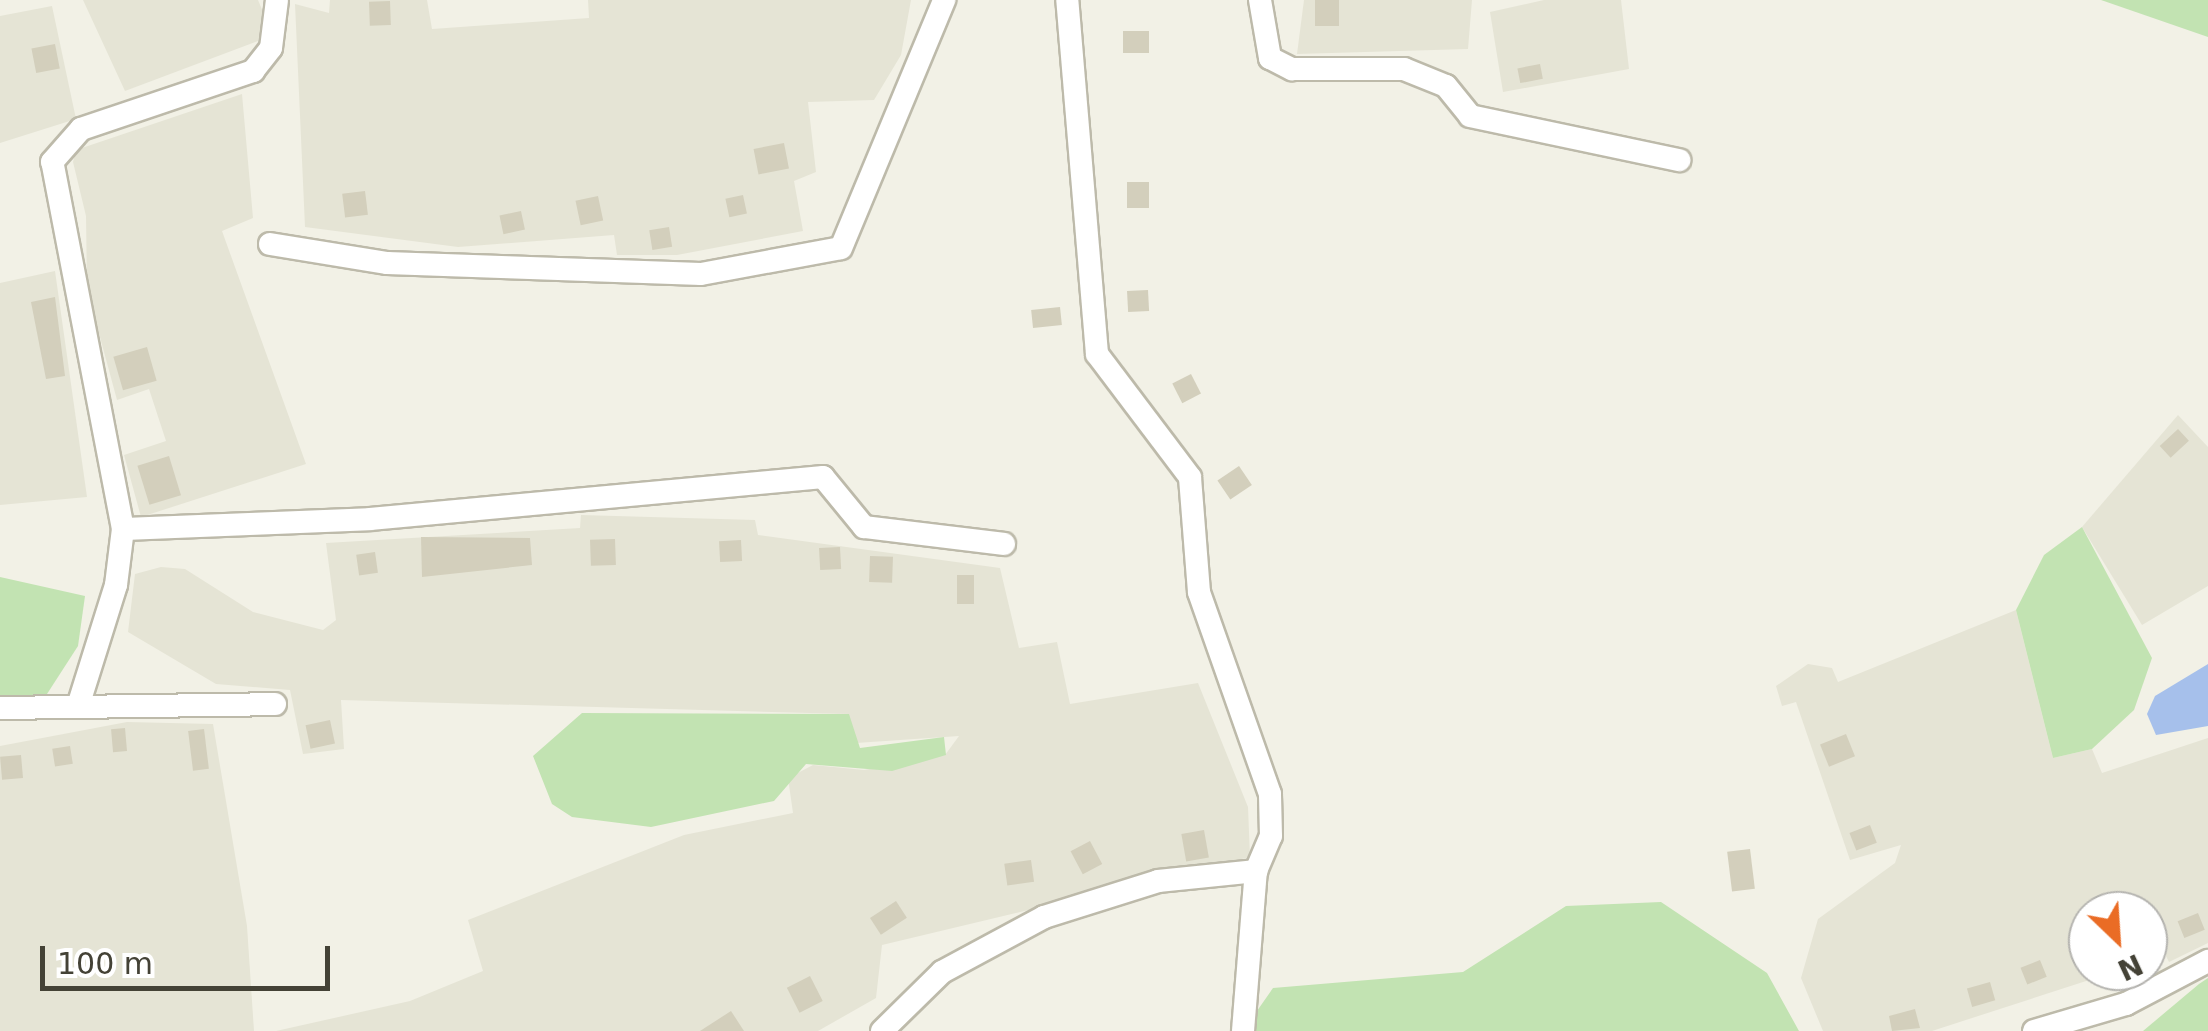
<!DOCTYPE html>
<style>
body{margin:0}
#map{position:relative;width:2208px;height:1031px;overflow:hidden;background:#f2f1e6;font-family:"DejaVu Sans",sans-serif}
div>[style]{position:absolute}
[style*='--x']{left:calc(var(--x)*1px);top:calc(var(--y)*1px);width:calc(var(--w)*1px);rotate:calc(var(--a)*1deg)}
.residential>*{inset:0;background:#e5e4d5}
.green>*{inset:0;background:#c2e3b2}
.water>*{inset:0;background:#a6c0eb}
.building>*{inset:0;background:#d3cfbc;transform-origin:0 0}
.roads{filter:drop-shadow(2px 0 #bdbaaa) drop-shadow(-2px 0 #bdbaaa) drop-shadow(0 2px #bdbaaa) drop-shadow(0 -2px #bdbaaa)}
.minor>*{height:22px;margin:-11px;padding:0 11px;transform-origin:11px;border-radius:11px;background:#fff}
span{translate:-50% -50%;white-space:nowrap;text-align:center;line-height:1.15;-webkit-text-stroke:9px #fff;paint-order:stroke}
.north{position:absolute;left:2068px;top:891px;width:100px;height:100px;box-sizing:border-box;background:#fff;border:2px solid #b4b3af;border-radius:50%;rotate:155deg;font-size:28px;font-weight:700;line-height:40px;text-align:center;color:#444236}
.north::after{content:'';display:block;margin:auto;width:35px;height:45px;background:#ea6c25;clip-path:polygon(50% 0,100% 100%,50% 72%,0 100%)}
.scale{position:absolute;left:40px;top:946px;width:290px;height:45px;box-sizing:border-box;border:5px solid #444236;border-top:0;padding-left:12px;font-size:30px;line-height:35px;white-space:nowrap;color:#444236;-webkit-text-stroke:8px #fff;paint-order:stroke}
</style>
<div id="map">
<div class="residential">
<div style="clip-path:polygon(83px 0,258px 0,268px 24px,266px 38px,125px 91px)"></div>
<div style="clip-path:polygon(330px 0,427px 0,432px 29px,589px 18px,588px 0,911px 0,901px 55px,874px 100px,808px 102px,816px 172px,794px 181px,803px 231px,677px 255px,617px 255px,614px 235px,458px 247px,305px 227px,295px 4px,329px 13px)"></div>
<div style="clip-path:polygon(1304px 0,1472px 0,1468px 49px,1297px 54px)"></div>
<div style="clip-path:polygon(1544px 0,1621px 0,1629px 69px,1503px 92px,1490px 12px)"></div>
<div style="clip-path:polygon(52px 6px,76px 119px,0 143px,0 16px)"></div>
<div style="clip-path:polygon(242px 94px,253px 218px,222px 231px,306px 464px,141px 517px,124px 455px,166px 441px,149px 389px,117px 400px,87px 289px,86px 216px,73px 162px,76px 150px)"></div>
<div style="clip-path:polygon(55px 271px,87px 497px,0 505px,0 283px)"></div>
<div style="clip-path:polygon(2178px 415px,2208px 447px,2208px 586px,2142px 625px,2082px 527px)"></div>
<div style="clip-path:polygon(581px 515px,755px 520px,758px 535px,1000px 568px,1019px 648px,1057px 642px,1070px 704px,1198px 683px,1248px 807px,1250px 857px,882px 945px,876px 998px,818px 1031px,276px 1031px,410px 1001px,483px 971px,468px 920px,684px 835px,793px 813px,788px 778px,813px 765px,864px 770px,945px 755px,959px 736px,856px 743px,848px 714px,341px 700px,344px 749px,303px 754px,290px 690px,216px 684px,128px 632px,135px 574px,161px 567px,185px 569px,253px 612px,323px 630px,336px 620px,326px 543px,580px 528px)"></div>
<div style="clip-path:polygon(2016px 610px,2053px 758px,2092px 749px,2102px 773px,2208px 738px,2208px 943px,2169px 962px,2164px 952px,2148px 958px,2148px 911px,2088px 911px,2088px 971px,2117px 971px,1932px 1031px,1823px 1031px,1801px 978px,1818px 919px,1895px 863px,1901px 845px,1850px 860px,1796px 702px,1782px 706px,1776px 686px,1808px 664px,1832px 668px,1838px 682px)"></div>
<div style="clip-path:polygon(127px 722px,213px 724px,247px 926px,254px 1031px,0 1031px,0 746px)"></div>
</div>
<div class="green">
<div style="clip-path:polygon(2101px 0,2208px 0,2208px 37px)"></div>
<div style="clip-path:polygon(2082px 527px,2152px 658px,2134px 710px,2092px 749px,2053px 758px,2016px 610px,2044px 555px)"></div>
<div style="clip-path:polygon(0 577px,85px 596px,78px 646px,47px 694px,0 698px)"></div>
<div style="clip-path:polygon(582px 713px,849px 714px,860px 748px,944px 737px,946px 755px,892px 771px,806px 764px,774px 801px,651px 827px,572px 817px,552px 804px,533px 756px)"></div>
<div style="clip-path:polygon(1661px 902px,1767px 973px,1799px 1031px,1243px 1031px,1273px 988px,1463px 972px,1566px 906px)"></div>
<div style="clip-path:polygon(2208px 978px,2208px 1031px,2143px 1031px,2199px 984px)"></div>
</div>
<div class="water">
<div style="clip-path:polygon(2208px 664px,2208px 726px,2156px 735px,2147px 714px,2155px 696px)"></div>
</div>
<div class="building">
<div style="left:1315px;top:0;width:24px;height:26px"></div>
<div style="left:390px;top:1px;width:24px;height:21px;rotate:88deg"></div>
<div style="left:1123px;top:31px;width:26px;height:22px"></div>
<div style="left:55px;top:44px;width:25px;height:24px;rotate:79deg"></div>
<div style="left:1540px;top:64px;width:15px;height:23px;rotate:79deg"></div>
<div style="left:784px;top:143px;width:26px;height:31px;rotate:79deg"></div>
<div style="left:1127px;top:182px;width:22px;height:26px"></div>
<div style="left:365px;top:191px;width:24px;height:23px;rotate:83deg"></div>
<div style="left:743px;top:195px;width:19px;height:18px;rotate:78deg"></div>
<div style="left:598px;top:196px;width:25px;height:23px;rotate:78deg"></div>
<div style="left:521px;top:211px;width:19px;height:22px;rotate:78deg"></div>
<div style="left:669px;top:227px;width:20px;height:20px;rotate:81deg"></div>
<div style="left:1148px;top:290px;width:21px;height:21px;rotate:87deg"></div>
<div style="clip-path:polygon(55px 297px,65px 376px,46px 379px,31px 302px)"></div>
<div style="left:1060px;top:307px;width:18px;height:29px;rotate:84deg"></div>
<div style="left:147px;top:347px;width:35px;height:35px;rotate:74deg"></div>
<div style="left:1191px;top:374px;width:22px;height:21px;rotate:63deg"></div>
<div style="left:2178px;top:429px;width:16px;height:25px;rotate:47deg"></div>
<div style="left:169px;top:456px;width:41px;height:33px;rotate:73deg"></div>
<div style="left:1239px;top:466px;width:23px;height:26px;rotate:56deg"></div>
<div style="clip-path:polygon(421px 537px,530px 538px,532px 565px,422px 577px)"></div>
<div style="left:615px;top:539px;width:26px;height:25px;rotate:88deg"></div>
<div style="left:741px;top:540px;width:21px;height:22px;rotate:87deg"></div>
<div style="left:840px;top:547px;width:22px;height:21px;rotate:87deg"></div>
<div style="left:375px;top:552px;width:21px;height:19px;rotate:82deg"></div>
<div style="left:870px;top:556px;width:23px;height:26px;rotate:2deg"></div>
<div style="left:957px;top:575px;width:17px;height:29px"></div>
<div style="left:330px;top:720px;width:24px;height:25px;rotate:78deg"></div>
<div style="left:125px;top:728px;width:23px;height:14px;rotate:85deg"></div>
<div style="left:204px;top:729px;width:40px;height:16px;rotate:83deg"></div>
<div style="left:1846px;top:734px;width:24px;height:28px;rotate:68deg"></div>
<div style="left:70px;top:746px;width:18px;height:18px;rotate:81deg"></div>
<div style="left:21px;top:755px;width:23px;height:21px;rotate:85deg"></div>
<div style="left:1870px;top:825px;width:19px;height:22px;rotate:69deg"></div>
<div style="left:1204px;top:830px;width:28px;height:23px;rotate:80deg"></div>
<div style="left:1090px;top:841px;width:26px;height:22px;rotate:62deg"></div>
<div style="left:1750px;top:849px;width:40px;height:23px;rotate:83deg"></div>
<div style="left:1031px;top:860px;width:22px;height:27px;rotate:82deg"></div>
<div style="left:896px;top:901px;width:20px;height:31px;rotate:57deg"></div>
<div style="left:2198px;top:913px;width:18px;height:22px;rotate:68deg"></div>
<div style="left:2040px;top:960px;width:18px;height:21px;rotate:68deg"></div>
<div style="left:810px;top:976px;width:28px;height:26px;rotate:63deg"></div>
<div style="left:1990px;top:982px;width:19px;height:24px;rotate:74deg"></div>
<div style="clip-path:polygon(1915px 1009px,1920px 1028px,1892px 1031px,1889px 1016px)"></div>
<div style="clip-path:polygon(731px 1011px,744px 1031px,700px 1031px)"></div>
</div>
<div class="roads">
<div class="minor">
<div style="--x:1260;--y:0;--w:59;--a:80.2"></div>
<div style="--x:1270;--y:58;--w:25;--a:27"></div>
<div style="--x:1292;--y:69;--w:112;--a:0"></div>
<div style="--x:1404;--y:69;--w:45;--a:22"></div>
<div style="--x:1446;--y:86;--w:38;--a:51"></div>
<div style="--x:1470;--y:116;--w:214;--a:11.9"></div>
<div style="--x:270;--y:244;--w:119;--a:9.2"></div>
<div style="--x:387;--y:263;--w:314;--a:2"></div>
<div style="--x:701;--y:274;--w:142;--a:-10.5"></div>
<div style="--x:841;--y:248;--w:269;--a:-67.4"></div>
<div style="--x:123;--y:529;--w:247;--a:-2.3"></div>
<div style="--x:370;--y:519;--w:455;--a:-5.3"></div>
<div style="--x:823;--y:477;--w:65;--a:50.6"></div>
<div style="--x:864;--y:527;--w:141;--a:6.9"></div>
<div style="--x:79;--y:703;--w:124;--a:-72.6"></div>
<div style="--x:116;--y:585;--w:56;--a:-82.9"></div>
<div style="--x:123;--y:529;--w:374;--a:-100.9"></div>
<div style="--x:52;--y:162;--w:44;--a:-48.7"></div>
<div style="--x:81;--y:129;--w:182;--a:-18.6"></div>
<div style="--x:253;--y:71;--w:29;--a:-52"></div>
<div style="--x:271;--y:48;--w:48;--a:-82.9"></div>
<div style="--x:0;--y:708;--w:275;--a:-0.8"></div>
<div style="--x:882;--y:1031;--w:84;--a:-44.5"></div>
<div style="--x:942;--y:972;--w:116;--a:-28.3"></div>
<div style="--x:1044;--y:917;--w:120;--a:-17.5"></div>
<div style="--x:1158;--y:881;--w:99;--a:-5.8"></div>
<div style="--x:1256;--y:871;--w:38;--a:-67"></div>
<div style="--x:1271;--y:836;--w:42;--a:-91.4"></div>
<div style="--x:1270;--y:794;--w:214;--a:-109.4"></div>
<div style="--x:1199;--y:592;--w:115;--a:-94.5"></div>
<div style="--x:1190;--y:477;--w:154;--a:-127.1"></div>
<div style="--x:1097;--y:354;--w:355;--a:-94.8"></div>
<div style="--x:1243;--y:1031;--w:161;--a:-85.4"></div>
<div style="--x:2034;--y:1031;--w:96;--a:-16.4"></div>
<div style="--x:2126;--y:1004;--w:93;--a:-27.7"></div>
</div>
</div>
<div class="north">N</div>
<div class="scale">100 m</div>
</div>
